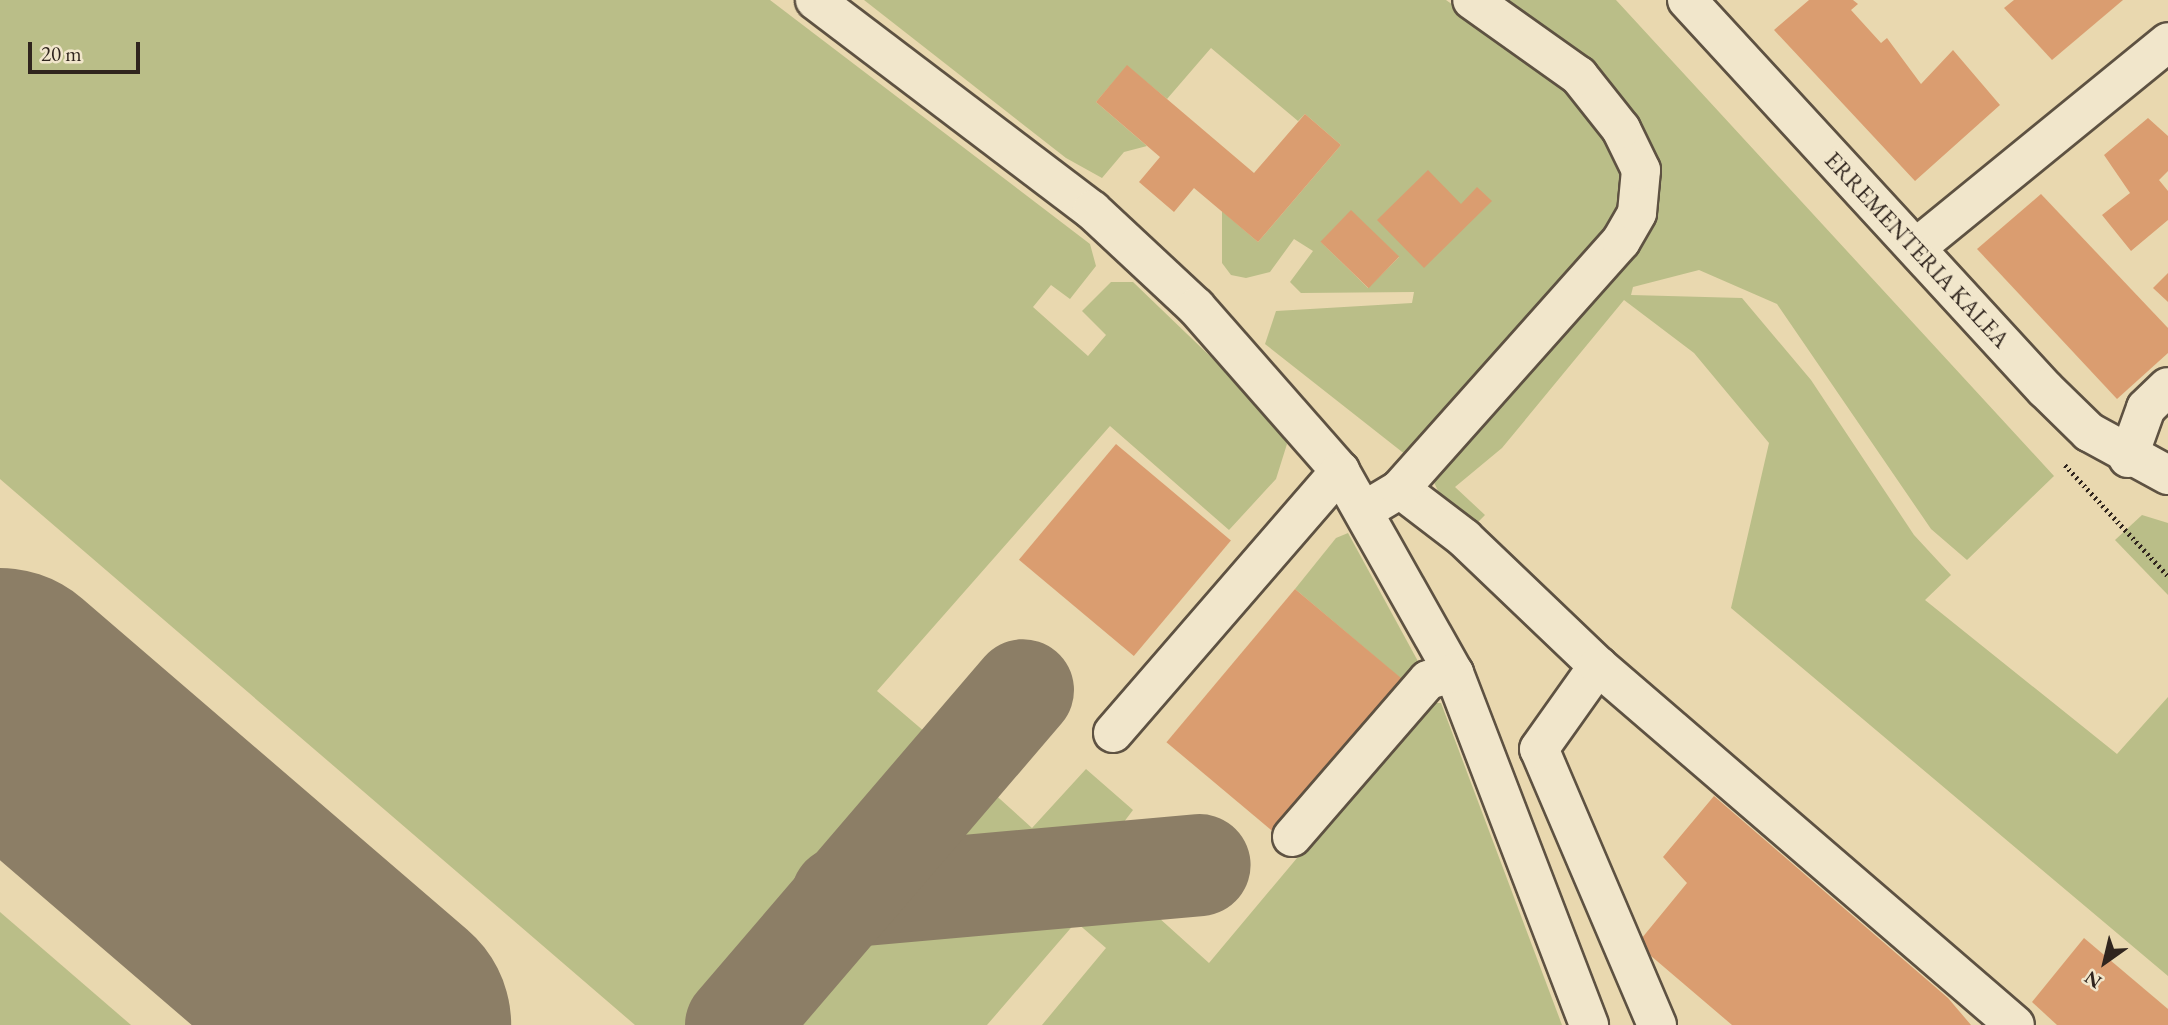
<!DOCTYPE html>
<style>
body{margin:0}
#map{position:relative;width:2168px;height:1025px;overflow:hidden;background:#e9d8af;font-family:"EB Garamond",serif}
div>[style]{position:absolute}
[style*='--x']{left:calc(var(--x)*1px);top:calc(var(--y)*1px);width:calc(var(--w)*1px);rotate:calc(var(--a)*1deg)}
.green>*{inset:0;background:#babe88}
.taxiway>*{height:102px;margin:-51px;padding:0 51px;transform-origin:51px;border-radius:51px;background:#8c7e66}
.runway>*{height:252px;margin:-126px;padding:0 126px;transform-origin:126px;border-radius:126px;background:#8c7e66}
.building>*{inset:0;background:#da9d70;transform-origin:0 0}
.path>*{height:4.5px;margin-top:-2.25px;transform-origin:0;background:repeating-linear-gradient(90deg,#30251e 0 2px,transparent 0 5.5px)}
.roads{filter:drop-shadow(2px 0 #5e5242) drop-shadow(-2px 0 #5e5242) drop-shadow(0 2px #5e5242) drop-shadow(0 -2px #5e5242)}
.minor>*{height:38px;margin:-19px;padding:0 19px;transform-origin:19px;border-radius:19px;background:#f1e6cb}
span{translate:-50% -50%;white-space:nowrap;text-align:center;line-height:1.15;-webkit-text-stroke:7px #f1e6cb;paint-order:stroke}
.street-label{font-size:23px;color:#30251e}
.north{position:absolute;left:2070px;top:927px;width:70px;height:70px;-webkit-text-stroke:5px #f1e6cb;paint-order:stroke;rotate:214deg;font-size:19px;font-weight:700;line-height:28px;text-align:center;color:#30251e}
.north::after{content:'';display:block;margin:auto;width:24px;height:32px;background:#30251e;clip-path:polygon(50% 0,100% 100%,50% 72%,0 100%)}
.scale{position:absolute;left:28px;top:42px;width:112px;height:32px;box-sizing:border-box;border:4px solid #30251e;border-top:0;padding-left:9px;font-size:21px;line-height:24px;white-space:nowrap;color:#30251e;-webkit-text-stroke:5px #f1e6cb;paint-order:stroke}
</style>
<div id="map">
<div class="green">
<div style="clip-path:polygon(0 0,770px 0,1090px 244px,1096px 266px,1070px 299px,1051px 285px,1033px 307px,1088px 356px,1106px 335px,1082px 311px,1111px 282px,1133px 282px,1266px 410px,1287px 444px,1276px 479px,1229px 530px,1110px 426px,877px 691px,939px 744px,705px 1025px,635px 1025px,0 479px)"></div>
<div style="clip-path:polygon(evenodd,864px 0,1446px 0,1572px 90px,1611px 135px,1628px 179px,1622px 212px,1406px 455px,1265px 344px,1276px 311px,1412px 303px,1414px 292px,1301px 293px,1290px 282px,1313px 251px,1294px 239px,1270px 272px,1246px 278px,1231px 275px,1222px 263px,1222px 211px,1258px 242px,1341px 145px,1305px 114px,1298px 121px,1211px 48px,1167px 99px,1127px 66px,1096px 102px,1147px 146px,1124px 152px,1102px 178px,1066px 158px,864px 0,1351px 211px,1399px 257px,1368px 288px,1321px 242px,1351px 211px)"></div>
<div style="clip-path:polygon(1500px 0,1616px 0,2054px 476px,1967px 560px,1931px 529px,1777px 304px,1699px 270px,1633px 287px,1631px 295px,1742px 298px,1811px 380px,1914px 535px,1951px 575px,1925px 600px,2117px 754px,2168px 697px,2168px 976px,1731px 608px,1769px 443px,1694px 353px,1624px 300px,1502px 448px,1455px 487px,1485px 515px,1474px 526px,1438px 491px,1432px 478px,1655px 198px)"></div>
<div style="clip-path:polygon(2142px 515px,2168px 523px,2168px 595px,2115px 540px)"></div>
<div style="clip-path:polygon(1348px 533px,1420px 665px,1406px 683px,1295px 589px,1336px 538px)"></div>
<div style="clip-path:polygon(1427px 703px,1441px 703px,1562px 1025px,1042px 1025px,1106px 948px,1076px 922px,987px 1025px,755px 1025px,856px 908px,1118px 881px,1209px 963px)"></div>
<div style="clip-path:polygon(1086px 769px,1133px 810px,1099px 855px,880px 875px,970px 772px,1032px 828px)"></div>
<div style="clip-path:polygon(0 912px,131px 1025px,0 1025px)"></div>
</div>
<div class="taxiway">
<div style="--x:842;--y:897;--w:359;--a:-5.1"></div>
<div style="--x:736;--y:1025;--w:441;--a:-49.4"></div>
</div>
<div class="runway">
<div style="--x:0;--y:694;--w:508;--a:40.69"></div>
</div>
<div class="building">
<div style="clip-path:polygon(1809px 0,1853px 0,1858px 4px,1851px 10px,1881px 43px,1887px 38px,1921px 84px,1953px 50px,2000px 105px,1915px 181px,1774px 30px)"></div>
<div style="clip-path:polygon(2014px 0,2123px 0,2052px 60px,2004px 8px)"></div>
<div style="clip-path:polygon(1127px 65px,1254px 173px,1305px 114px,1341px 145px,1258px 242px,1194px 188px,1174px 212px,1139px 182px,1160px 157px,1096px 102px)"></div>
<div style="clip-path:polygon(2148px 118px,2168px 136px,2168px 171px,2159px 180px,2168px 191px,2168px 220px,2131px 251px,2102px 215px,2130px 193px,2104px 155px)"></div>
<div style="clip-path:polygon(1428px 170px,1461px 204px,1477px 187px,1492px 201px,1424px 268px,1377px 220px)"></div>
<div style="clip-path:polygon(2041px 194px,2168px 328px,2168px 353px,2117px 399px,1977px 249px)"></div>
<div style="left:1351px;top:210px;width:67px;height:44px;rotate:44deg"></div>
<div style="clip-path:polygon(2168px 273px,2168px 302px,2153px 288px)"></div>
<div style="left:1116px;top:444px;width:150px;height:151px;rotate:40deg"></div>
<div style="left:1295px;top:589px;width:145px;height:200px;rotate:40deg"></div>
<div style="clip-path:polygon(1714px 796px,1948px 998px,1971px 1025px,1732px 1025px,1637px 944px,1687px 883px,1663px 857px)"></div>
<div style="clip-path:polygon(2084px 938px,2168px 1009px,2168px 1025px,2057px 1025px,2032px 1002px)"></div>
</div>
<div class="path">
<div style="--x:2065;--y:465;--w:151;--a:47.1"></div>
</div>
<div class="roads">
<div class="minor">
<div style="--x:815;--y:0;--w:348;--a:37.2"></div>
<div style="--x:1092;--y:210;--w:142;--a:43"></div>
<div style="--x:1196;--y:307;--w:218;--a:48.7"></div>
<div style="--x:1340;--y:471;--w:232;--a:60.6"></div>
<div style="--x:1454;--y:673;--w:377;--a:69"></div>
<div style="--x:1687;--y:0;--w:529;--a:47.38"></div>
<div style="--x:2045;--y:389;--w:62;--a:44.3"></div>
<div style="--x:2089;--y:432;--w:90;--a:28.6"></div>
<div style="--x:1917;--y:247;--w:324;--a:-39.2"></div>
<div style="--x:2128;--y:458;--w:53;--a:-70.2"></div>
<div style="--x:2146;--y:408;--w:30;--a:-44"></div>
<div style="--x:1400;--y:489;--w:81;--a:37.4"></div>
<div style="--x:1464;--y:538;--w:185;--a:43.7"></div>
<div style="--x:1367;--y:509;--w:39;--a:-31"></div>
<div style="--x:1400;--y:489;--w:332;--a:-48.3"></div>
<div style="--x:1621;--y:241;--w:32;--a:-60"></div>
<div style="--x:1637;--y:213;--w:43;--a:-84.7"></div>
<div style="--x:1641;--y:170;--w:46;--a:-116"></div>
<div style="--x:1621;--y:129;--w:68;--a:-128.4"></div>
<div style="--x:1579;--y:76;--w:131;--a:-144.6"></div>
<div style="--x:1113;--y:733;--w:347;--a:-49.1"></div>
<div style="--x:1292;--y:837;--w:208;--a:-49.1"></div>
<div style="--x:1428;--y:680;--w:27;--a:-15"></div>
<div style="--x:1657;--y:1025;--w:300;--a:-113.1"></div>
<div style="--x:1539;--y:749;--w:102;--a:-54.6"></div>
<div style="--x:1598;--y:666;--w:550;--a:40.73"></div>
</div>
</div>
<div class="street-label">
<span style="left:1917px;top:250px;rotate:47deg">ERREMENTERIA KALEA</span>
</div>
<div class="north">N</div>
<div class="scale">20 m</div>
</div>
